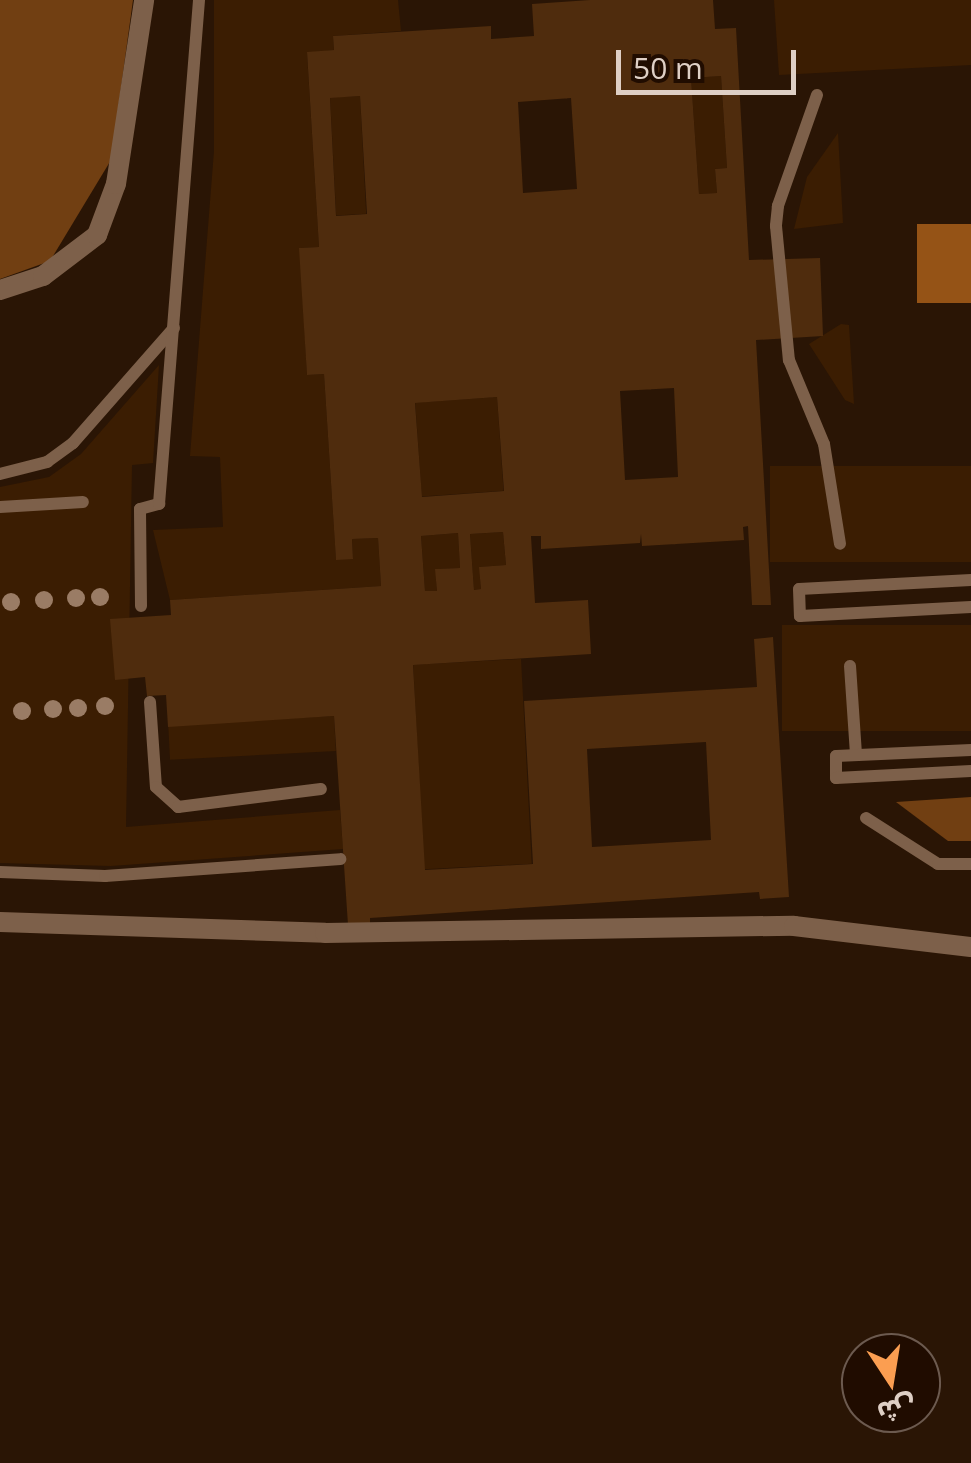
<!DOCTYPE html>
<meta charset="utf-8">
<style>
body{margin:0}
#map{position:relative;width:971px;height:1463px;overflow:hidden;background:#2a1505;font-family:"Open Sans","Noto Sans Arabic",sans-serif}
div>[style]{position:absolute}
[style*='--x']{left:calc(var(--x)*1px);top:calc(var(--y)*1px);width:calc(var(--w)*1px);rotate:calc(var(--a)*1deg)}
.green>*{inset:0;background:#3b1d02;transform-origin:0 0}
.forest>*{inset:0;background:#713f12}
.water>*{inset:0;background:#955316;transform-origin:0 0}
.building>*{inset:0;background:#4f2c0d}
.lane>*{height:12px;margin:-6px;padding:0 6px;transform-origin:6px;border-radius:6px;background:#7d604a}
.street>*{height:20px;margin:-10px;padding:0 10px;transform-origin:10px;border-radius:10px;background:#7d604a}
.trees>*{width:18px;height:18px;margin:-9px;border-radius:50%;background:#9a7c65}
span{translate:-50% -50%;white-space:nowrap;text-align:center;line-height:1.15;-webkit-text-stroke:8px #200c00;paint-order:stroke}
.north{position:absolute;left:841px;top:1333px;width:100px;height:100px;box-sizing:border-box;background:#200c00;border:2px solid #6c5a4f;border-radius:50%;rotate:168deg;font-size:28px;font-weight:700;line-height:40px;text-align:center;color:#decfc5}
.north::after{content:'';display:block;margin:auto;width:35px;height:45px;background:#fb9e51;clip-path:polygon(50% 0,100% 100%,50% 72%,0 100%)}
.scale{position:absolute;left:616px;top:50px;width:180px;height:45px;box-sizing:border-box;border:5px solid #decfc5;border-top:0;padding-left:12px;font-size:30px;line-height:35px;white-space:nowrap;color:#decfc5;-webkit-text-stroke:8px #200c00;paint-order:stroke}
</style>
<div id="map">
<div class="green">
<div style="clip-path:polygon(214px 0,398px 0,401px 31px,333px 36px,334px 50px,307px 53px,319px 247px,300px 248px,307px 375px,324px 374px,336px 559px,353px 559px,352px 539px,378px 538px,381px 586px,170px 600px,153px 530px,223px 527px,220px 457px,190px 456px,214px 151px)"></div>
<div style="clip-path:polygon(774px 0,971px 0,971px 65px,779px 75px)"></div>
<div style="clip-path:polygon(721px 76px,727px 168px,715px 169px,717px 193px,699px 194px,691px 78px)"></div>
<div style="left:360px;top:96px;width:118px;height:30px;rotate:87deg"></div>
<div style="clip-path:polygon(838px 133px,843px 223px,794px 229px,807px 177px)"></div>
<div style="clip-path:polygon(841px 324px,849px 325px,854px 404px,845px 400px,809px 344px)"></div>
<div style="clip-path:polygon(159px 365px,153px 463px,132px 465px,126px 827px,340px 810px,343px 849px,111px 866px,0 863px,0 487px,49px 477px,81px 454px)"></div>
<div style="left:497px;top:397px;width:94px;height:82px;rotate:86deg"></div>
<div style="left:971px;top:466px;width:96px;height:201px;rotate:90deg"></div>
<div style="clip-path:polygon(503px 532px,506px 565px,480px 567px,481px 589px,474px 590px,470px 534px)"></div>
<div style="clip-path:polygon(458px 533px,460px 568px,436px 569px,437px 591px,425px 591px,421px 536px)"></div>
<div style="left:971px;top:625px;width:106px;height:189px;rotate:90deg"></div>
<div style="left:521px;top:659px;width:205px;height:108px;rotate:87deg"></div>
<div style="left:334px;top:716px;width:35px;height:166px;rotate:87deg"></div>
</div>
<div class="forest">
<div style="clip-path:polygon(0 0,133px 0,111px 160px,50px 261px,0 279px)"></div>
<div style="clip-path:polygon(971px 797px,971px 841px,948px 841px,896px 802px)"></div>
</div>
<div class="water">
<div style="left:971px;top:224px;width:79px;height:54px;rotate:90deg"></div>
</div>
<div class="building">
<div style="clip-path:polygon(evenodd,590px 0,713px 0,715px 29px,736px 28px,749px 260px,820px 258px,823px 336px,756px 340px,771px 605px,752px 605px,748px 526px,743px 527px,744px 540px,642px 546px,641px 534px,640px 543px,541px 549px,541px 536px,531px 536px,535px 603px,588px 600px,591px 654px,413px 665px,425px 870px,533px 864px,524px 701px,757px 687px,754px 639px,773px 637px,789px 897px,760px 899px,759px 892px,370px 918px,370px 924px,348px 925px,334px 716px,168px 727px,166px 695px,147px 696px,145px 677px,115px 680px,110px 619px,171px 615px,170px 600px,381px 586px,378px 538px,352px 539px,353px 559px,336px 560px,324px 374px,307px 375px,299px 248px,319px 247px,307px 52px,334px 50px,333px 36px,491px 26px,491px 39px,534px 36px,532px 4px,590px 0,721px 76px,727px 168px,715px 169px,717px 193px,699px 194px,691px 78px,721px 76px,590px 0,360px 96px,367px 214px,336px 216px,330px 98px,360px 96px,590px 0,571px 98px,577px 189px,523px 193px,518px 102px,571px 98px,590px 0,674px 388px,678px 477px,625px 480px,620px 391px,674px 388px,590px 0,497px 397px,504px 491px,422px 497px,415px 403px,497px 397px,590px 0,503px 532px,506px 565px,479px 567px,481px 589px,474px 590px,470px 534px,503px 532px,590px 0,458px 533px,460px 568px,435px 569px,437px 591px,425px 591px,421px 536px,458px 533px,590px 0,706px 742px,711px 840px,592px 847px,587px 749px,706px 742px)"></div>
</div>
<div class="lane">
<div style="--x:817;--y:95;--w:118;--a:109.4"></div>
<div style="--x:778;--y:206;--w:20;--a:96"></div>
<div style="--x:776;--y:226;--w:135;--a:84.5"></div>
<div style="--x:789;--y:360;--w:91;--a:67.4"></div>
<div style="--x:824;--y:444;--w:101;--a:80.9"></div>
<div style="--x:0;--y:474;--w:49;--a:-14.3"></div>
<div style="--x:47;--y:462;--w:32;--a:-36"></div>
<div style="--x:73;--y:443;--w:153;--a:-48.7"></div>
<div style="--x:0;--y:507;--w:83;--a:-3.4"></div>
<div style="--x:971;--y:580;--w:172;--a:177"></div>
<div style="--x:799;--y:589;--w:27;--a:88"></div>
<div style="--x:800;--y:616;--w:171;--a:-3"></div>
<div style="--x:141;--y:606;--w:97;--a:-90.6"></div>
<div style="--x:140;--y:509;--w:20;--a:-15"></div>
<div style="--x:159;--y:504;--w:506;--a:-85.46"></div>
<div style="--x:850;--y:666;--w:89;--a:86.1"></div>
<div style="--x:150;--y:702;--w:85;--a:86"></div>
<div style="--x:156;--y:787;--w:30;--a:42"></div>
<div style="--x:178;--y:807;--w:144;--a:-7.2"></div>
<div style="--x:971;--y:750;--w:135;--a:177.5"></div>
<div style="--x:836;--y:756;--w:22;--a:90"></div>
<div style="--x:836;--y:778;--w:135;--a:-3"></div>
<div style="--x:866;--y:818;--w:85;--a:32.6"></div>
<div style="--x:938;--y:864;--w:33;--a:0"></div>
<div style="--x:0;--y:872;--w:105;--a:2.2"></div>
<div style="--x:105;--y:876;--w:236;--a:-4.1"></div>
</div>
<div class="street">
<div style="--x:0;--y:290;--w:45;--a:-18"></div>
<div style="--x:43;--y:276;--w:68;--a:-37.2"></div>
<div style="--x:97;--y:235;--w:54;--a:-69.6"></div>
<div style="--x:116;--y:184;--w:186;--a:-81.3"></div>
<div style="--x:0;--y:922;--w:325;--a:1.9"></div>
<div style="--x:325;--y:933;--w:469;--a:-0.9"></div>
<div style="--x:794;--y:926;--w:178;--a:6.8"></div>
</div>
<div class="trees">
<div style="left:100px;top:597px"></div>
<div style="left:76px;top:598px"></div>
<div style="left:44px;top:600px"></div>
<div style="left:11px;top:602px"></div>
<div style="left:105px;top:706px"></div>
<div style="left:78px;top:708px"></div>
<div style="left:53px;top:709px"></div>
<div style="left:22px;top:711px"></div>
</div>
<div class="north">ش</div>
<div class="scale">50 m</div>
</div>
